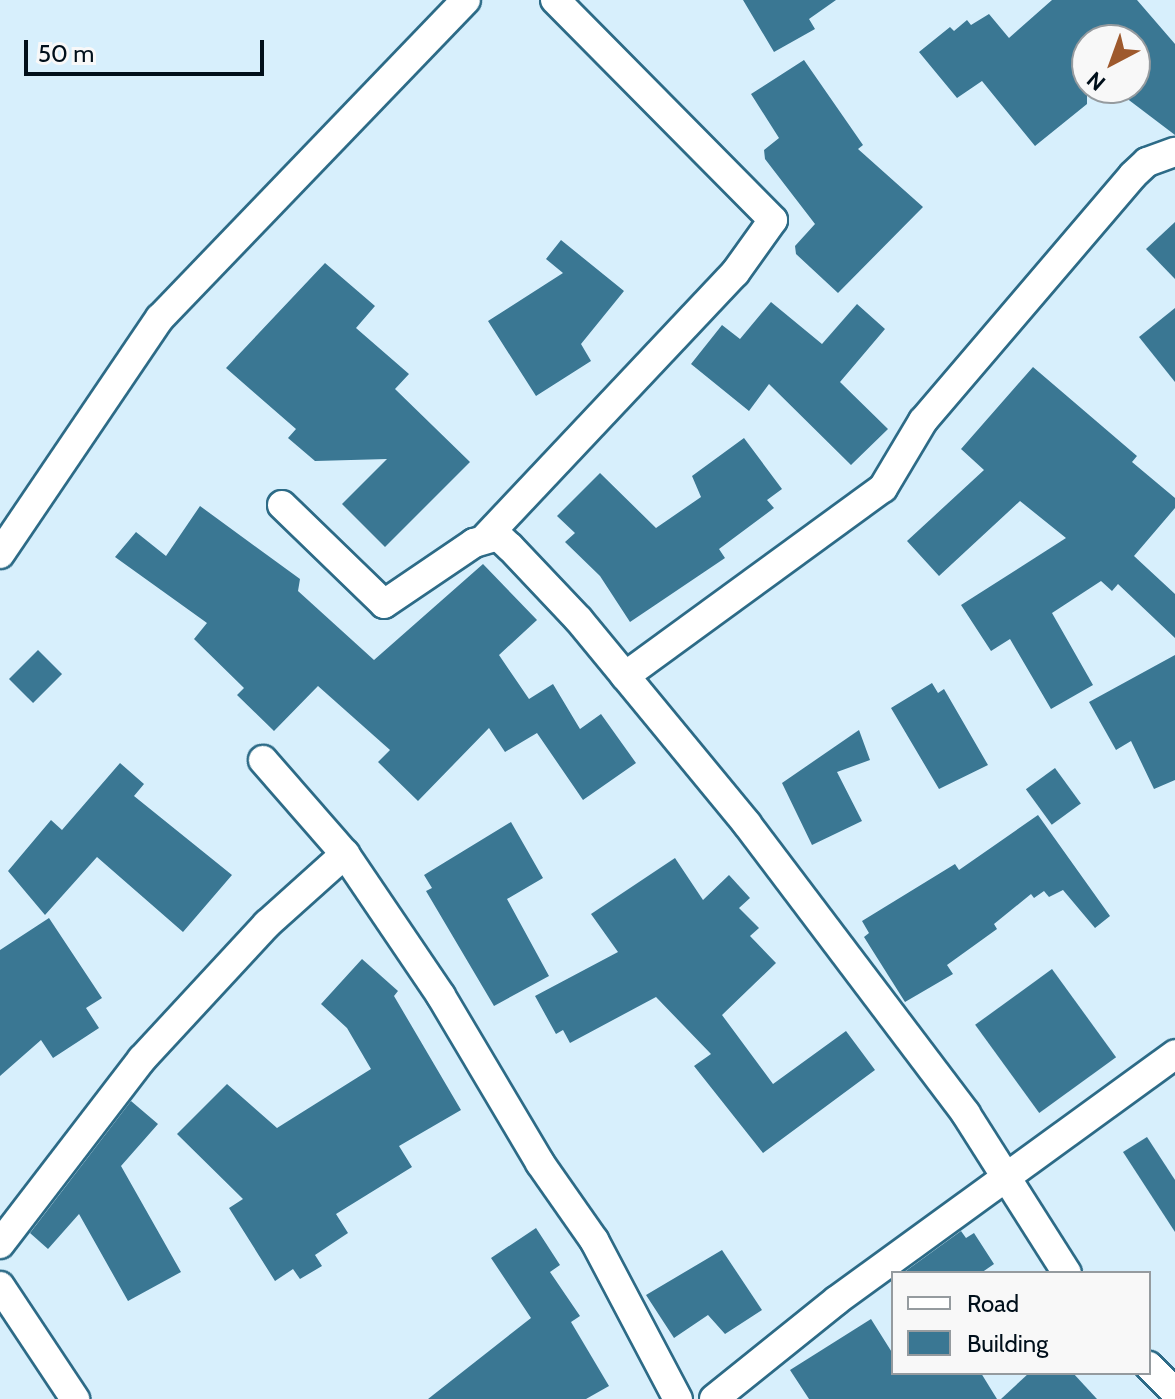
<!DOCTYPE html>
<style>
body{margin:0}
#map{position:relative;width:1175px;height:1399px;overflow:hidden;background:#d7effc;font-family:Cabin,sans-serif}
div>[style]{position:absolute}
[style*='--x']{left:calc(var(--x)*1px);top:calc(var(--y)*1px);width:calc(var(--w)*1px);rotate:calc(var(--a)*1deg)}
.building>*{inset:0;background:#3a7793;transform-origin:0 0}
.roads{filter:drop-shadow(2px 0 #2d6b87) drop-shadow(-2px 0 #2d6b87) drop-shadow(0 2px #2d6b87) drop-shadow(0 -2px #2d6b87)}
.minor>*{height:28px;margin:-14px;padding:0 14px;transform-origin:14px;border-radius:14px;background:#fff}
span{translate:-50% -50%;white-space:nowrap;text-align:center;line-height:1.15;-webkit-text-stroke:6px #f8f8f8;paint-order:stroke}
.legend{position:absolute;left:891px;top:1271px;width:260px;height:104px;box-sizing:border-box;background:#f8f8f8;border:2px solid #959b9f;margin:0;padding:10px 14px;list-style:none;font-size:24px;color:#000f1a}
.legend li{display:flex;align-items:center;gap:16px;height:40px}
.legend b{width:40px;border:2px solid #959b9f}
.north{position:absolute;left:1071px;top:24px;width:80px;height:80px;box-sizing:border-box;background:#f8f8f8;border:2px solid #959b9f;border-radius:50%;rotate:221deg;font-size:22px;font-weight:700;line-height:32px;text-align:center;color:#000f1a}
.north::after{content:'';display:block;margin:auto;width:28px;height:36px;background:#9e592d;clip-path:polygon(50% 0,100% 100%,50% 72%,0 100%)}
.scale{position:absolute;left:24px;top:40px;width:240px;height:36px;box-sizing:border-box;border:4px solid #000f1a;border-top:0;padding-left:10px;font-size:24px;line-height:28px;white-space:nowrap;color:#000f1a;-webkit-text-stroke:6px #f8f8f8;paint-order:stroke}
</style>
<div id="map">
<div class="building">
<div style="clip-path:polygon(743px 0,836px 0,809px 19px,815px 29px,774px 52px)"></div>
<div style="clip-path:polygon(1052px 0,1137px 0,1175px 44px,1175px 135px,1113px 88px,1135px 88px,1135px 40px,1087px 40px,1087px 104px,1035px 146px,982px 81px,957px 98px,919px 52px,950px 27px,954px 31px,967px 20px,971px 25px,989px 14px,1009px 38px)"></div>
<div style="clip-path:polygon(804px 60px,863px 145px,858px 149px,923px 207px,838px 293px,796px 254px,795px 246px,815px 224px,765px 159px,764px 150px,779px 138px,751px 94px)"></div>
<div style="clip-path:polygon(1175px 222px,1175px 279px,1146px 249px)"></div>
<div style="clip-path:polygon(561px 240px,624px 291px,581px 344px,591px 361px,536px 396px,488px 321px,563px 273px,546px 259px)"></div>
<div style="clip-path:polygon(325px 263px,375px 306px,356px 328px,409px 374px,395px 389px,470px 462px,385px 547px,342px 504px,387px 459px,315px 461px,288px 438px,296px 429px,226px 368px)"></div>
<div style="clip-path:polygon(771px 302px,822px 344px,857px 304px,885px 329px,840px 382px,888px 429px,851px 465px,769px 384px,749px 411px,691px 364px,722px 325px,740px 339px)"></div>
<div style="clip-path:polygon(1175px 308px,1175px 382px,1139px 337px)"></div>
<div style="clip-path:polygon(1033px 367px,1137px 456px,1132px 462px,1175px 498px,1175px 508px,1134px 556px,1175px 594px,1175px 638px,1118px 584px,1112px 591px,1101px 581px,1052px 613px,1093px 685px,1051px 709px,1010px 639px,991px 651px,961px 605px,1066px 538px,1020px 501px,939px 576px,907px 541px,984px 470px,961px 449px)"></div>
<div style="clip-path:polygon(744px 438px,782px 489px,767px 500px,774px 508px,719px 549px,725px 558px,630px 622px,600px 576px,565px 542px,575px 533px,557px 516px,600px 473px,656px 528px,701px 497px,692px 476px)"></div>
<div style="clip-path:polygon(200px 506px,300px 579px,298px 591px,374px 660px,483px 564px,537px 620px,499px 655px,529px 699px,553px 684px,580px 729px,601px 714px,636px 763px,583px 800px,537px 733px,505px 752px,489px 728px,418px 801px,378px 762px,390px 750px,318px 686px,274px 731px,237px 695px,244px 688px,194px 639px,207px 623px,115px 557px,136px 532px,166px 556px)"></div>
<div style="left:38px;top:650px;width:34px;height:41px;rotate:45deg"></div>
<div style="clip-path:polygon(1175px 655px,1175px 780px,1154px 789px,1131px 741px,1116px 750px,1089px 702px)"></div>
<div style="clip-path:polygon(932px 683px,938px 693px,944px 689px,988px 765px,939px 789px,891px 708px)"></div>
<div style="clip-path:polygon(859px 730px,870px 760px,837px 772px,862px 821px,812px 845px,782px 783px)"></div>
<div style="clip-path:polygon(120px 763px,144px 784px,134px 796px,232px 875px,183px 932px,97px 857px,45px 915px,8px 871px,51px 820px,62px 830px)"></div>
<div style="left:1055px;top:768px;width:44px;height:36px;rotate:54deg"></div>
<div style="clip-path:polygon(1038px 815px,1110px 916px,1095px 928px,1063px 890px,1049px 897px,1044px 891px,1034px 898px,1031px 894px,994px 924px,997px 929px,947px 965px,953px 974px,905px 1002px,864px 937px,869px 933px,862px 921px,955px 864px,959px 870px)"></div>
<div style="clip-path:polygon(511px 822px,543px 878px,507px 899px,549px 976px,494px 1006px,426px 891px,432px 888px,424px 875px)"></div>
<div style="clip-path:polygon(675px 858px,703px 900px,729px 875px,750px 898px,739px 908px,759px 928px,750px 936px,776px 963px,722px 1015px,773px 1084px,846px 1031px,875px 1070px,763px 1153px,694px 1066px,711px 1054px,656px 997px,570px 1043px,563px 1030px,556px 1034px,535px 996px,618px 952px,591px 914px)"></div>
<div style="clip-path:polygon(49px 918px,102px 998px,86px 1008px,99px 1028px,53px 1058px,41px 1040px,0 1076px,0 950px)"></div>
<div style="clip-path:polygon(362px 959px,398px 991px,394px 996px,461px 1110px,399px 1146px,412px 1167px,336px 1214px,348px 1233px,315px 1255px,322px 1266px,300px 1279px,293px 1269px,275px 1281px,229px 1208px,243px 1199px,177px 1134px,227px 1084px,277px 1128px,371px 1069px,347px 1028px,321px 1004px)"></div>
<div style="left:1052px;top:969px;width:109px;height:95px;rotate:54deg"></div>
<div style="clip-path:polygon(131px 1101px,158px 1124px,121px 1166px,181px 1272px,128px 1301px,79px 1214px,48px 1249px,30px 1233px)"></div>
<div style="clip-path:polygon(1147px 1137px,1175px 1180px,1175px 1232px,1123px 1152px)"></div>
<div style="clip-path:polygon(536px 1228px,560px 1265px,550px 1272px,580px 1316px,571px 1322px,609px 1386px,586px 1399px,428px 1399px,531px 1318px,491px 1258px)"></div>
<div style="clip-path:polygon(961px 1231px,966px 1238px,974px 1233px,994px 1264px,981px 1273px,903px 1273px)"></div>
<div style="clip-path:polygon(722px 1250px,762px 1310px,725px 1334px,708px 1315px,674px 1338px,646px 1295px)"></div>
<div style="clip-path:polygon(871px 1319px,893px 1354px,893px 1373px,981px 1373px,997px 1399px,809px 1399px,790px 1370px)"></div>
<div style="clip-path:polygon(1029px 1373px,1073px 1373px,1097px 1399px,1001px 1399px)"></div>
</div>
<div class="roads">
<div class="minor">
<div style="--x:282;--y:505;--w:142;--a:44.1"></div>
<div style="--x:384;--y:604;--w:109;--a:-34.1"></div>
<div style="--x:474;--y:543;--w:25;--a:-16"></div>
<div style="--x:498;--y:536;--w:16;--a:43"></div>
<div style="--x:510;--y:547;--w:100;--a:46.6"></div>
<div style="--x:579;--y:620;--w:264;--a:50.5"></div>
<div style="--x:747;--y:824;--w:363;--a:52.9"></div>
<div style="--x:966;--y:1114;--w:188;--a:57.6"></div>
<div style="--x:486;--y:537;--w:363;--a:-46.7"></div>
<div style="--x:735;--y:273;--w:65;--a:-54.4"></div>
<div style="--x:773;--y:220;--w:310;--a:-134.7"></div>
<div style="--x:0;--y:554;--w:285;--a:-55.9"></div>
<div style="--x:160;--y:318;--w:441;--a:-46.1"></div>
<div style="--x:625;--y:676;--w:319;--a:-36.1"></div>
<div style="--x:883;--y:488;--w:78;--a:-59.2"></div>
<div style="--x:923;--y:421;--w:323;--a:-49.5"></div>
<div style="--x:1133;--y:175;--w:19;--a:-43"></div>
<div style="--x:1147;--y:162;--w:30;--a:-20"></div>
<div style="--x:263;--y:760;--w:125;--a:48.9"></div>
<div style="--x:345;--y:854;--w:171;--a:55.9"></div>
<div style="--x:441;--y:996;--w:194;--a:59.3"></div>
<div style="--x:540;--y:1163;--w:94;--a:55"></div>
<div style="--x:594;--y:1240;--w:180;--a:62.2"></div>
<div style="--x:0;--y:1244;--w:233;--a:-52.5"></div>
<div style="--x:142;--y:1059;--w:184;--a:-47.2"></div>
<div style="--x:267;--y:924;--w:105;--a:-41.9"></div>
<div style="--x:0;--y:1286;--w:136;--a:56.4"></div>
<div style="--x:1149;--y:1366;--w:37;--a:45"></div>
<div style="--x:714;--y:1399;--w:158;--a:-38.8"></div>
<div style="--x:837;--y:1300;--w:418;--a:-36"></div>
</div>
</div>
<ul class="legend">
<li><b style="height:10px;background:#fff"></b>Road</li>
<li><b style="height:22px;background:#3a7793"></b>Building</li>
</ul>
<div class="north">N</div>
<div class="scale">50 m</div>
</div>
